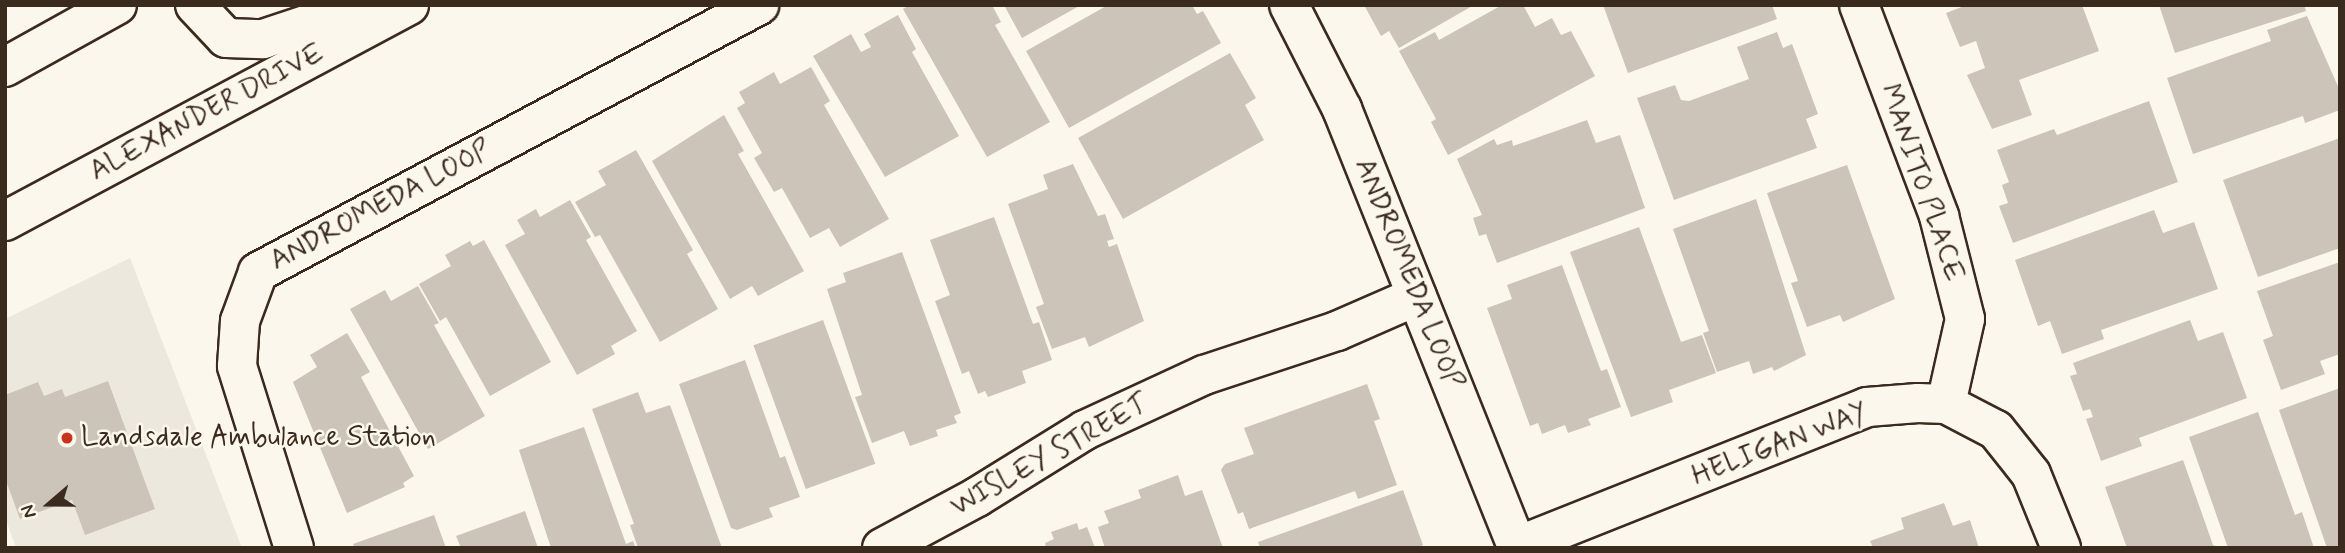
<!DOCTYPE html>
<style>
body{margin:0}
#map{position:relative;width:2345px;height:553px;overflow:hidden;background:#fbf7ec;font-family:Mynerve,sans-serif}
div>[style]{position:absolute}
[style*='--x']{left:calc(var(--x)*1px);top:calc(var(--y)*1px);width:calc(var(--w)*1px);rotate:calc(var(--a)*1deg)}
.built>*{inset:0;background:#ede8dd}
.building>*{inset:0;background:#ccc4b9;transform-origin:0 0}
.roads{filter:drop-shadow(2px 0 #3b2a1e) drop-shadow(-2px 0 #3b2a1e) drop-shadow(0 2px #3b2a1e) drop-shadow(0 -2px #3b2a1e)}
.minor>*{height:38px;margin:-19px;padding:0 19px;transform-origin:19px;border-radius:19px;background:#fbf7ec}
.primary>*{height:38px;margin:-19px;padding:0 19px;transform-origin:19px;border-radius:19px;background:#fbf7ec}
.dots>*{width:19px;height:19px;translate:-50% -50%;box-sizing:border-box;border:4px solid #fbf7ec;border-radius:50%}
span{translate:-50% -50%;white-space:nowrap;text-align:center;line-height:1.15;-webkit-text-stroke:5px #fbf7ec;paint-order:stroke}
.street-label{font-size:28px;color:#3b2a1e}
.poi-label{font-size:28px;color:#3b2a1e}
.left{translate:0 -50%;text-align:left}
.frame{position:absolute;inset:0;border:7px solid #3b2a1e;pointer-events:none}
.north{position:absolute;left:14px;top:469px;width:70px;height:70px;-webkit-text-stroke:5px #fbf7ec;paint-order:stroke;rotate:250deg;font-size:19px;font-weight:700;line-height:28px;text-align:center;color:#3b2a1e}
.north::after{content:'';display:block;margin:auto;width:24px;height:32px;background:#3b2a1e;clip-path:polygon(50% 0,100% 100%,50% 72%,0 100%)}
</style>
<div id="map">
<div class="built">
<div style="clip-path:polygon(130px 258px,242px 548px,16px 548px,5px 517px,5px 319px)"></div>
</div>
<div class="building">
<div style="clip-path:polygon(909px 5px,992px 5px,1001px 22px,995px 25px,1050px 122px,987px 157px,903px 9px)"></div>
<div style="clip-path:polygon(1004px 5px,1081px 5px,1022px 38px)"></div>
<div style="clip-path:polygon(1108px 5px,1192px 5px,1197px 14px,1203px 11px,1221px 43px,1069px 128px,1026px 51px)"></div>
<div style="clip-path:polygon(1364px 5px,1474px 5px,1399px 48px,1389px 31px,1381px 36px)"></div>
<div style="clip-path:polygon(1502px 5px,1523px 5px,1535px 27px,1552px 18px,1561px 35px,1571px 31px,1595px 76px,1448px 155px,1431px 122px,1436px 119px,1399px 51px,1435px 32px,1439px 40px)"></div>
<div style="clip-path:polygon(1603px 5px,1772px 5px,1777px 19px,1628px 73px)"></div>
<div style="clip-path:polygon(1967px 5px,2082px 5px,2099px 51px,2019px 80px,2032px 115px,1992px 129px,1967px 75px,1985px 68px,1976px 41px,1960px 47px,1946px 13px)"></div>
<div style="clip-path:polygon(2159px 5px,2304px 5px,2306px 11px,2175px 53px)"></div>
<div style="clip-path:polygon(898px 15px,916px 49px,912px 52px,959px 136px,885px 177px,813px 56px,851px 34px,861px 52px,871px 47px,864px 34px)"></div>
<div style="clip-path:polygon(2307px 16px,2340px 91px,2340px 110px,2305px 123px,2303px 116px,2193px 154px,2167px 78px,2271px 41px,2267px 30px)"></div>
<div style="clip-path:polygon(1777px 32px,1783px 48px,1792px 44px,1818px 114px,1806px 119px,1817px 148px,1674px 200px,1637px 98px,1675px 85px,1681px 100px,1689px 101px,1749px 79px,1737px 47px)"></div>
<div style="clip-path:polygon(1230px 53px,1256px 98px,1245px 105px,1264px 140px,1123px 219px,1078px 138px)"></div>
<div style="clip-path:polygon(811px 67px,830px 101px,824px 105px,889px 219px,840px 247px,829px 228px,810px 238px,782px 188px,774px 192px,754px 158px,762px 153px,737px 108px,745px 103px,739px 92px,774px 72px,780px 84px)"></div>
<div style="clip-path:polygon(2149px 101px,2178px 182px,2013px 243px,1999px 206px,2008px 203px,2002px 185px,2009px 182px,1997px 150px,2054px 129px,2057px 135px)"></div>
<div style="clip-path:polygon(724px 115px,744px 151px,738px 154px,804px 271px,758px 296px,752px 286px,730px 299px,652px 161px)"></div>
<div style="clip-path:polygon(1587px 120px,1596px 143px,1620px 135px,1645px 208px,1497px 263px,1486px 234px,1479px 236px,1473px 218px,1482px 215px,1457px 159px,1494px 139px,1497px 145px,1512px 140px,1513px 146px)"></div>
<div style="clip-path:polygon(2340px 138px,2340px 248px,2258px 277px,2223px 180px)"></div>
<div style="clip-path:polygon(636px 150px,693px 250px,687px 254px,718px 309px,660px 342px,600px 235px,595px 237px,575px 202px,606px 185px,598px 171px)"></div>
<div style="clip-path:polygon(1073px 164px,1098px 216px,1105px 214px,1114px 239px,1107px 241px,1109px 247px,1117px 244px,1144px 321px,1089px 347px,1085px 337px,1052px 349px,1036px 307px,1044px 304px,1008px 204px,1048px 189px,1043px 175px)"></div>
<div style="clip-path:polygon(1847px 165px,1895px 299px,1843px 322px,1840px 315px,1807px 327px,1791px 283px,1798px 281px,1767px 193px)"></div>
<div style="clip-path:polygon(1756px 199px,1806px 355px,1774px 371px,1772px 367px,1753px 374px,1749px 361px,1717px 372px,1703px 333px,1709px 331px,1673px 229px)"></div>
<div style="clip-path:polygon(570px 200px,591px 237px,586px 240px,637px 331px,611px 346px,615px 354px,577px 375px,505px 245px,525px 234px,517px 220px,536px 209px,540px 217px)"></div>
<div style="clip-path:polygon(2154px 210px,2163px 233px,2194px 222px,2218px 289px,2101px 330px,2104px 339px,2062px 354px,2050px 321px,2038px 326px,2015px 260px)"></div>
<div style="clip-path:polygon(994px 217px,1033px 324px,1039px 322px,1052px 360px,1022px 371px,1026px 383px,988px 397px,985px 391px,978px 394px,969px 371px,962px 374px,935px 301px,950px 295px,930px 240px)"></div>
<div style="clip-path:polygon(1639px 227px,1681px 342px,1702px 335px,1716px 373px,1669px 390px,1673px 402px,1631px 417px,1570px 252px)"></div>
<div style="clip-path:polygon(484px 240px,551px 362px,490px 396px,446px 317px,440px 321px,419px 284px,451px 266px,445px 255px,470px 241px,473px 246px)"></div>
<div style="clip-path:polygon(902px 252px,961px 413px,954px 416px,957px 423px,936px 430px,938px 436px,910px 446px,904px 431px,872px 443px,855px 397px,862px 395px,827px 289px,846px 282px,843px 273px)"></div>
<div style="clip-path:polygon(2340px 262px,2340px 354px,2320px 361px,2325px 374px,2281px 390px,2263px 340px,2273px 336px,2257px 291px)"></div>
<div style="clip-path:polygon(1562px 265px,1601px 371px,1607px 369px,1621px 407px,1588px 419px,1591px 425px,1568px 433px,1565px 425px,1542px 434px,1538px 423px,1530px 426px,1487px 308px,1512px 299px,1507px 285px)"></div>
<div style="clip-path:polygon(418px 286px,439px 323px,434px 325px,485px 416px,428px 449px,350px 309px,385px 290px,391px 301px)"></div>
<div style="left:823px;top:320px;width:153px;height:74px;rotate:70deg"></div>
<div style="clip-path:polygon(2190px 320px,2198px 341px,2223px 332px,2247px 398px,2139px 438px,2142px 446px,2101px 461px,2086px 419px,2093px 417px,2090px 409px,2083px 411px,2070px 376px,2077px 374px,2073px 363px)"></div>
<div style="clip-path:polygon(347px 333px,370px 372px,361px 377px,414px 476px,403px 483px,405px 487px,347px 513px,293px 382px,317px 367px,310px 355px)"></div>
<div style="clip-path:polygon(745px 360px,780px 458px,785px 456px,800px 497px,769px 508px,773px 517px,737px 530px,731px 528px,679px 384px)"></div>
<div style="clip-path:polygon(108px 381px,155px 509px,85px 535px,72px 500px,20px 519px,5px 478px,5px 395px,38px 382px,44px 396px,62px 389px,65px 397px)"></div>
<div style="clip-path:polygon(1367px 384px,1380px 419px,1374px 421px,1397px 485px,1358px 499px,1355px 491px,1249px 529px,1243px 512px,1238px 514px,1221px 470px,1225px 464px,1254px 454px,1244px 428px)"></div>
<div style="clip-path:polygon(2340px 388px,2340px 548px,2327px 548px,2279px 410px)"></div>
<div style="clip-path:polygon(638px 392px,646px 413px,670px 405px,722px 548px,638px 548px,630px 525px,634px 524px,592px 409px)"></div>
<div style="clip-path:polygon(2258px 412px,2295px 515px,2302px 512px,2314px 548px,2228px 548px,2189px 437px)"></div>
<div style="clip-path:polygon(584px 427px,626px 544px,633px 541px,636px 548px,551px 548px,519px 450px)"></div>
<div style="clip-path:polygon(2183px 460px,2213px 545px,2219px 548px,2127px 548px,2105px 487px)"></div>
<div style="clip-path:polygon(1178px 475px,1185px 496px,1202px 490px,1223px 548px,1105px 548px,1098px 527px,1109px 523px,1104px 511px,1141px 498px,1138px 490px)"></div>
<div style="clip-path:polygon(1403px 490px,1423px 545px,1417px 548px,1260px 548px,1258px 542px)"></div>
<div style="clip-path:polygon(1944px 503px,1953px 526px,1970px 520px,1979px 548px,1873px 548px,1870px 541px,1904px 529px,1901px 518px)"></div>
<div style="clip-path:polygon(525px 511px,538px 548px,461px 548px,456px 536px)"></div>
<div style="clip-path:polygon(434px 515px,446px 548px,355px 548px,353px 544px)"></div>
<div style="clip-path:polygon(1077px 523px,1079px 530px,1087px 527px,1095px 548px,1046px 548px,1045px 543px,1054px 539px,1051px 532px)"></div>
</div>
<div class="roads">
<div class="minor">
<div style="--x:1289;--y:5;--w:117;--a:63"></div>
<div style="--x:1342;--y:109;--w:473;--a:68.2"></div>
<div style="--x:1859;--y:5;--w:226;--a:69.2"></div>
<div style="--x:1939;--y:216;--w:106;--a:75.8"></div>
<div style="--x:1965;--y:319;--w:87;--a:102.6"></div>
<div style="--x:1518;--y:546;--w:376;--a:-21.7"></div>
<div style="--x:1867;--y:407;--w:51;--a:-4.5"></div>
<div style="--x:1918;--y:403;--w:28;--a:2"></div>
<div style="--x:1946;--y:404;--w:56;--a:27.5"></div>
<div style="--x:1996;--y:430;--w:56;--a:51.5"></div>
<div style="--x:2031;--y:474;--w:80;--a:67.9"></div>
<div style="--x:294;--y:548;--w:191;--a:-107.4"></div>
<div style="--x:237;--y:366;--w:45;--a:-86.2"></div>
<div style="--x:240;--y:321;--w:52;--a:-69.8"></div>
<div style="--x:258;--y:272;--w:568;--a:-28.05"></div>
<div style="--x:882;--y:548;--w:108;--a:-28.2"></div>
<div style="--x:977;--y:497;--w:127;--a:-31.8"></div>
<div style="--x:1085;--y:430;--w:131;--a:-24.8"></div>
<div style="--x:1204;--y:375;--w:140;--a:-18.3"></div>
<div style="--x:1337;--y:331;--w:87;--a:-23.6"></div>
</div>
<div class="primary">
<div style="--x:195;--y:5;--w:45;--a:46.8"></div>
<div style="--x:226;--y:38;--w:37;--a:2"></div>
<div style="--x:263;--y:39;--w:108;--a:-18.3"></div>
<div style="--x:5;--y:67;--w:128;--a:-29"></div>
<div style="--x:5;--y:221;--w:458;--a:-28.1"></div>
</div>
</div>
<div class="dots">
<div style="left:67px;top:438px;background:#c8321e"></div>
</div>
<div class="street-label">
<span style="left:207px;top:113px;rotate:-28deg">ALEXANDER DRIVE</span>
<span style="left:1921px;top:183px;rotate:71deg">MANITO PLACE</span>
<span style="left:381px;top:206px;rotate:-28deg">ANDROMEDA LOOP</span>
<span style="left:1408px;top:274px;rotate:68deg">ANDROMEDA LOOP</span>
<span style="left:1780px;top:445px;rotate:-21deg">HELIGAN WAY</span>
<span style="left:1050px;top:456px;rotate:-29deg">WISLEY STREET</span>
</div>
<div class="poi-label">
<span class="left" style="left:81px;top:438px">Landsdale Ambulance Station</span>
</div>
<div class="frame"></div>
<div class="north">N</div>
</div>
